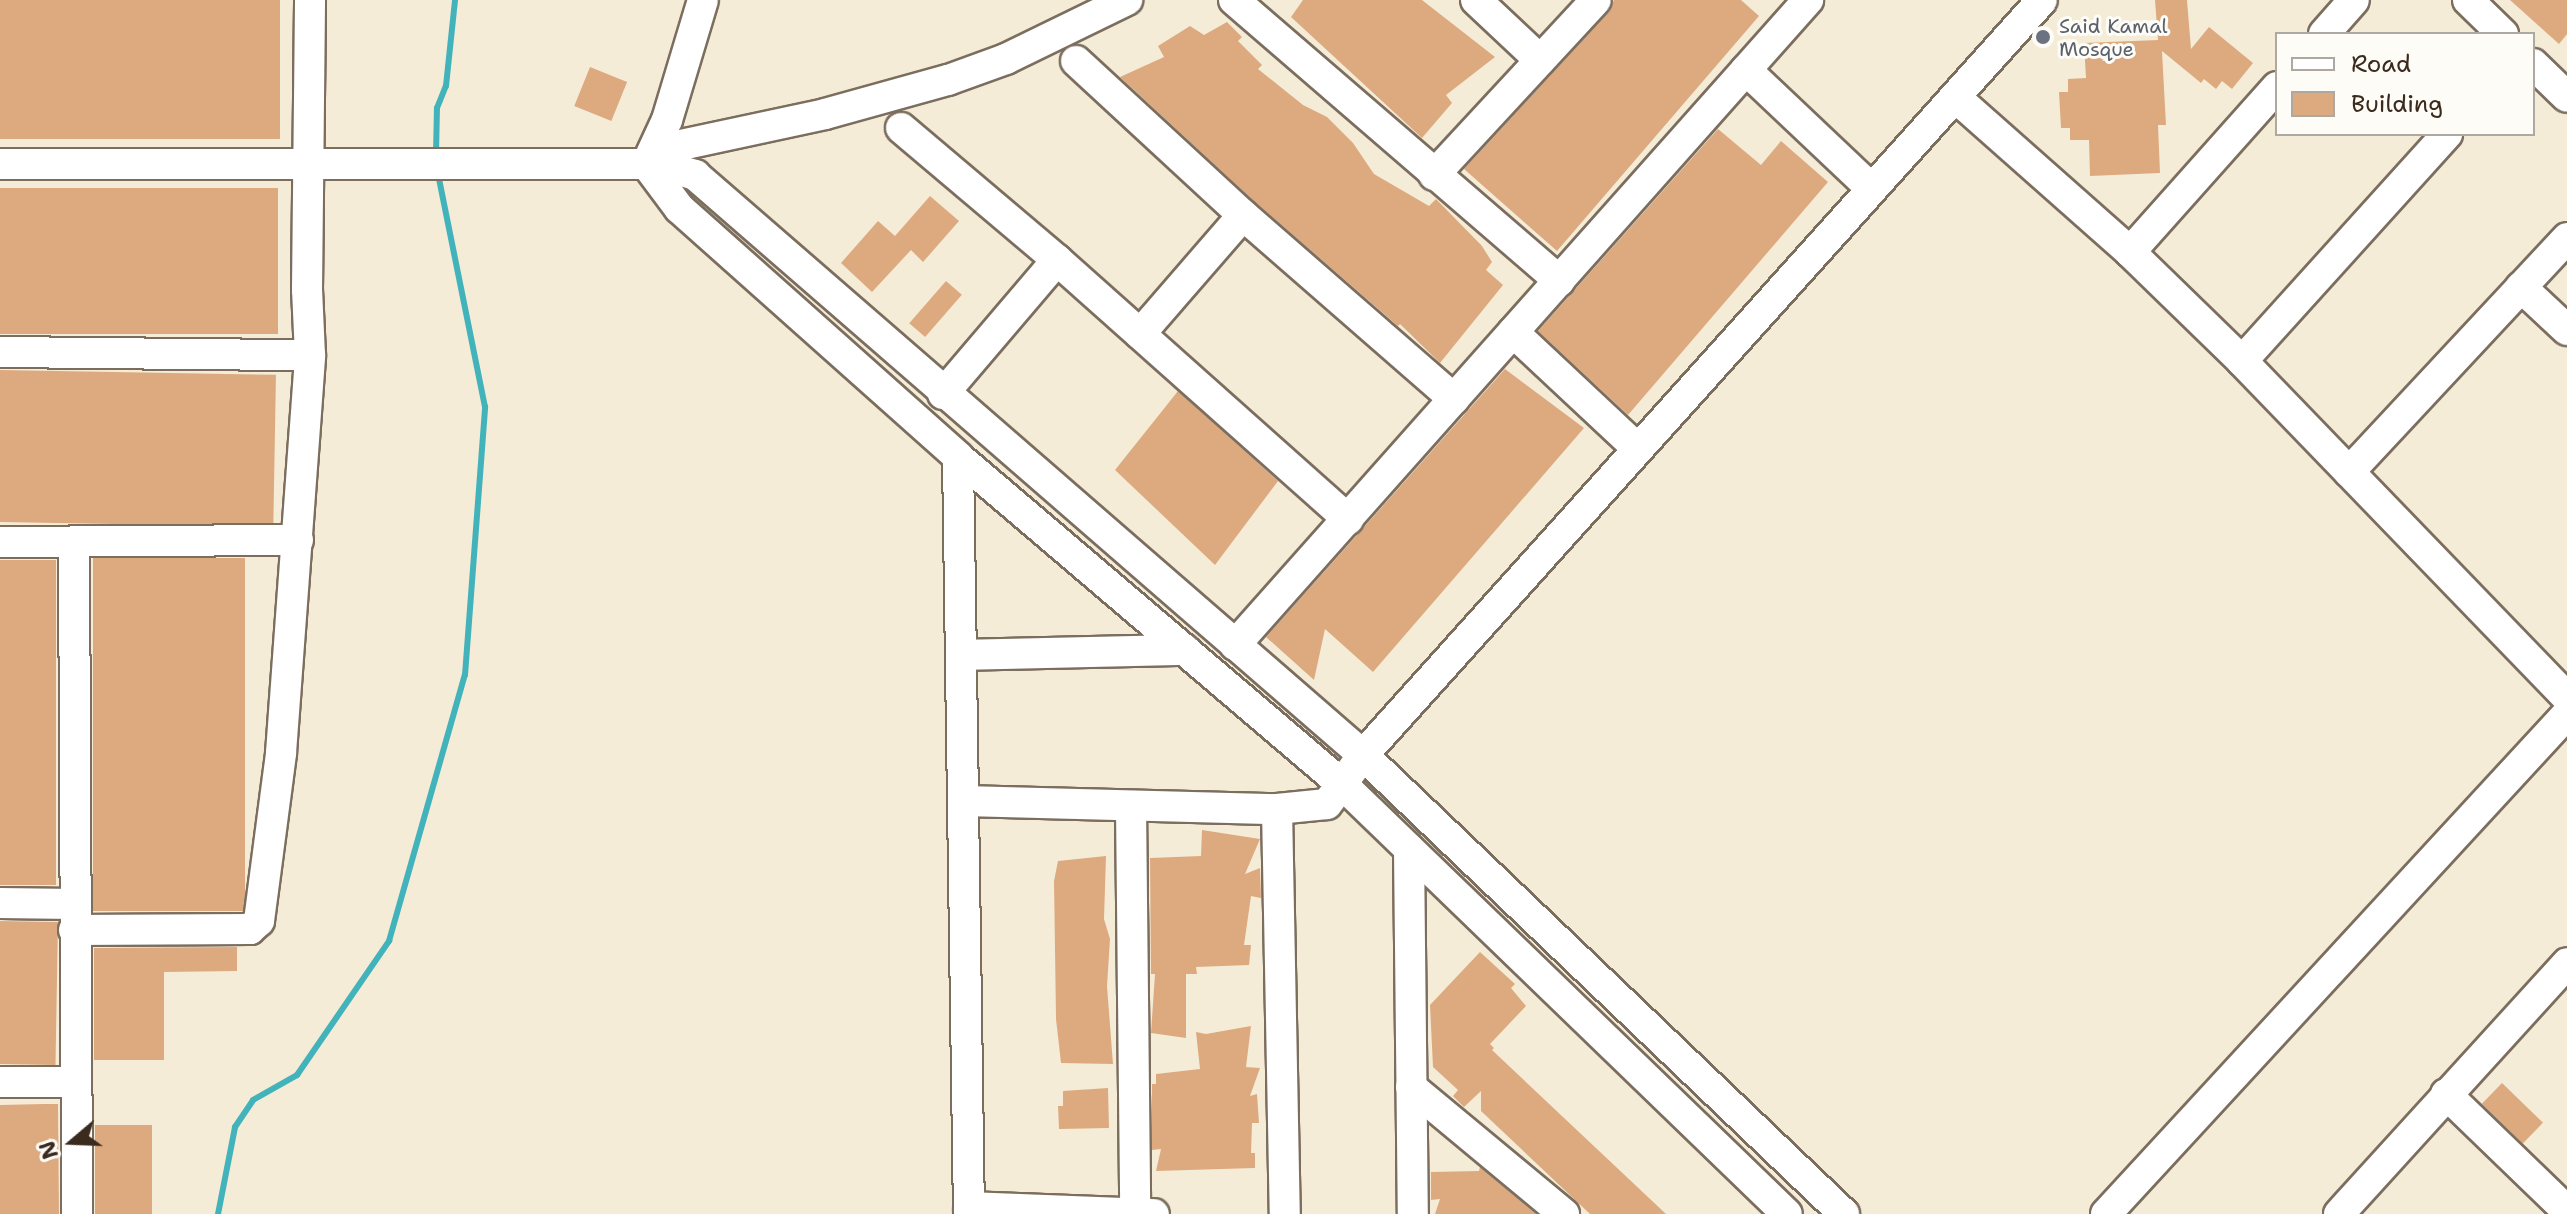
<!DOCTYPE html>
<style>
body{margin:0}
#map{position:relative;width:2567px;height:1214px;overflow:hidden;background:#f5ecd8;font-family:"Shantell Sans",sans-serif}
div>[style]{position:absolute}
[style*='--x']{left:calc(var(--x)*1px);top:calc(var(--y)*1px);width:calc(var(--w)*1px);rotate:calc(var(--a)*1deg)}
.stream>*{height:6px;margin:-3px;padding:0 3px;transform-origin:3px;border-radius:3px;background:#43b3bb}
.building>*{inset:0;background:#ddaa80;transform-origin:0 0}
.roads{filter:drop-shadow(2px 0 #7c6e5f) drop-shadow(-2px 0 #7c6e5f) drop-shadow(0 2px #7c6e5f) drop-shadow(0 -2px #7c6e5f)}
.minor>*{height:30px;margin:-15px;padding:0 15px;transform-origin:15px;border-radius:15px;background:#fff}
.dots>*{width:22px;height:22px;translate:-50% -50%;box-sizing:border-box;border:4px solid #fdfcf7;border-radius:50%}
span{translate:-50% -50%;white-space:nowrap;text-align:center;line-height:1.15;-webkit-text-stroke:6px #fdfcf7;paint-order:stroke}
.worship-label{font-size:20px;color:#5b616d}
.left{translate:0 -50%;text-align:left}
.legend{position:absolute;left:2275px;top:32px;width:260px;height:104px;box-sizing:border-box;background:#fdfcf7;border:2px solid #afa8a0;margin:0;padding:10px 14px;list-style:none;font-size:24px;color:#3b2a1e}
.legend li{display:flex;align-items:center;gap:16px;height:40px}
.legend b{width:40px;border:2px solid #afa8a0}
.north{position:absolute;left:32px;top:1102px;width:80px;height:80px;-webkit-text-stroke:6px #fdfcf7;paint-order:stroke;rotate:251deg;font-size:22px;font-weight:700;line-height:32px;text-align:center;color:#3b2a1e}
.north::after{content:'';display:block;margin:auto;width:28px;height:36px;background:#3b2a1e;clip-path:polygon(50% 0,100% 100%,50% 72%,0 100%)}
</style>
<div id="map">
<div class="stream">
<div style="--x:436;--y:154;--w:46;--a:-88.8"></div>
<div style="--x:437;--y:108;--w:24;--a:-68"></div>
<div style="--x:446;--y:86;--w:86;--a:-84"></div>
<div style="--x:218;--y:1214;--w:89;--a:-78.9"></div>
<div style="--x:235;--y:1127;--w:32;--a:-56"></div>
<div style="--x:253;--y:1100;--w:51;--a:-29.6"></div>
<div style="--x:297;--y:1075;--w:163;--a:-55.5"></div>
<div style="--x:389;--y:941;--w:277;--a:-74.1"></div>
<div style="--x:465;--y:675;--w:269;--a:-85.7"></div>
<div style="--x:485;--y:407;--w:239;--a:-101.4"></div>
</div>
<div class="building">
<div style="left:0;top:0;width:280px;height:139px"></div>
<div style="clip-path:polygon(1303px 0,1422px 0,1495px 57px,1446px 95px,1452px 103px,1422px 138px,1291px 17px)"></div>
<div style="clip-path:polygon(1614px 0,1741px 0,1759px 16px,1557px 251px,1464px 169px,1609px 12px)"></div>
<div style="clip-path:polygon(2155px 0,2187px 0,2191px 49px,2209px 27px,2253px 63px,2232px 89px,2222px 81px,2216px 89px,2204px 79px,2201px 83px,2162px 51px,2166px 125px,2158px 125px,2160px 173px,2090px 176px,2089px 140px,2070px 140px,2070px 128px,2061px 128px,2059px 92px,2068px 92px,2068px 79px,2086px 78px,2084px 43px,2158px 40px)"></div>
<div style="clip-path:polygon(2510px 0,2567px 0,2567px 34px,2559px 44px)"></div>
<div style="clip-path:polygon(1227px 22px,1242px 37px,1238px 41px,1262px 65px,1258px 69px,1303px 105px,1327px 117px,1353px 143px,1374px 174px,1429px 206px,1436px 199px,1482px 246px,1492px 262px,1486px 270px,1503px 285px,1440px 363px,1400px 324px,1398px 326px,1255px 202px,1120px 77px,1164px 57px,1158px 46px,1190px 26px,1204px 35px)"></div>
<div style="left:590px;top:67px;width:40px;height:42px;rotate:22deg"></div>
<div style="clip-path:polygon(1718px 129px,1761px 165px,1781px 141px,1828px 182px,1628px 415px,1538px 331px)"></div>
<div style="left:0;top:188px;width:278px;height:146px"></div>
<div style="clip-path:polygon(930px 196px,959px 221px,923px 262px,911px 250px,872px 292px,841px 263px,878px 221px,895px 236px)"></div>
<div style="left:946px;top:281px;width:21px;height:56px;rotate:41deg"></div>
<div style="clip-path:polygon(1505px 369px,1584px 428px,1373px 672px,1325px 629px,1314px 680px,1266px 637px)"></div>
<div style="left:0;top:370px;width:276px;height:152px;rotate:1deg"></div>
<div style="clip-path:polygon(1178px 391px,1278px 481px,1215px 565px,1115px 470px)"></div>
<div style="left:245px;top:558px;width:353px;height:152px;rotate:90deg"></div>
<div style="left:0;top:560px;width:56px;height:325px"></div>
<div style="clip-path:polygon(1202px 830px,1260px 839px,1245px 874px,1260px 868px,1261px 898px,1251px 896px,1244px 945px,1251px 945px,1249px 965px,1196px 967px,1197px 974px,1186px 974px,1186px 1038px,1151px 1033px,1155px 974px,1151px 974px,1150px 858px,1201px 856px)"></div>
<div style="clip-path:polygon(1106px 856px,1104px 919px,1110px 939px,1107px 986px,1113px 1064px,1061px 1063px,1056px 1019px,1054px 881px,1058px 861px)"></div>
<div style="left:0;top:921px;width:58px;height:143px;rotate:1deg"></div>
<div style="clip-path:polygon(237px 947px,237px 971px,164px 972px,164px 1060px,94px 1060px,94px 948px)"></div>
<div style="clip-path:polygon(1480px 952px,1515px 984px,1511px 988px,1526px 1006px,1490px 1044px,1494px 1048px,1492px 1050px,1666px 1214px,1590px 1214px,1481px 1111px,1481px 1091px,1464px 1107px,1453px 1096px,1458px 1090px,1433px 1067px,1430px 1005px)"></div>
<div style="clip-path:polygon(1251px 1026px,1246px 1067px,1260px 1068px,1250px 1096px,1257px 1094px,1259px 1123px,1252px 1123px,1251px 1153px,1255px 1153px,1255px 1168px,1156px 1171px,1161px 1149px,1152px 1150px,1152px 1084px,1156px 1084px,1156px 1074px,1200px 1069px,1196px 1032px,1206px 1034px)"></div>
<div style="left:2502px;top:1083px;width:57px;height:29px;rotate:44deg"></div>
<div style="clip-path:polygon(1108px 1088px,1109px 1128px,1059px 1129px,1058px 1106px,1063px 1106px,1063px 1091px)"></div>
<div style="clip-path:polygon(44px 1104px,58px 1104px,59px 1214px,0 1214px,0 1105px)"></div>
<div style="left:95px;top:1125px;width:57px;height:89px"></div>
<div style="clip-path:polygon(1480px 1167px,1536px 1214px,1435px 1214px,1440px 1199px,1431px 1200px,1431px 1172px,1479px 1171px)"></div>
</div>
<div class="roads">
<div class="minor">
<div style="--x:1234;--y:0;--w:430;--a:40.8"></div>
<div style="--x:1476;--y:0;--w:88;--a:43.2"></div>
<div style="--x:2468;--y:0;--w:49;--a:44.2"></div>
<div style="--x:2324;--y:34;--w:45;--a:-48.6"></div>
<div style="--x:1076;--y:61;--w:227;--a:42.7"></div>
<div style="--x:1243;--y:215;--w:280;--a:41.1"></div>
<div style="--x:2533;--y:64;--w:47;--a:44.1"></div>
<div style="--x:1746;--y:70;--w:173;--a:43.4"></div>
<div style="--x:1955;--y:97;--w:234;--a:41.5"></div>
<div style="--x:2130;--y:252;--w:156;--a:44.2"></div>
<div style="--x:2242;--y:361;--w:468;--a:46"></div>
<div style="--x:901;--y:128;--w:204;--a:40.2"></div>
<div style="--x:1057;--y:260;--w:390;--a:41.7"></div>
<div style="--x:653;--y:151;--w:176;--a:-12.1"></div>
<div style="--x:825;--y:114;--w:128;--a:-15.5"></div>
<div style="--x:948;--y:80;--w:62;--a:-19.9"></div>
<div style="--x:1006;--y:59;--w:135;--a:-26"></div>
<div style="--x:647;--y:163;--w:47;--a:-65.1"></div>
<div style="--x:667;--y:120;--w:125;--a:-73.3"></div>
<div style="--x:0;--y:164;--w:657;--a:0"></div>
<div style="--x:657;--y:164;--w:40;--a:16"></div>
<div style="--x:695;--y:175;--w:885;--a:40.97"></div>
<div style="--x:1363;--y:755;--w:665;--a:43.66"></div>
<div style="--x:647;--y:165;--w:54;--a:53.3"></div>
<div style="--x:679;--y:208;--w:374;--a:41.7"></div>
<div style="--x:958;--y:457;--w:506;--a:40.43"></div>
<div style="--x:1343;--y:785;--w:617;--a:44.02"></div>
<div style="--x:1434;--y:175;--w:238;--a:-47.2"></div>
<div style="--x:2130;--y:252;--w:221;--a:-48.3"></div>
<div style="--x:2521;--y:287;--w:63;--a:43.1"></div>
<div style="--x:1513;--y:332;--w:171;--a:43.1"></div>
<div style="--x:1140;--y:334;--w:157;--a:-49.1"></div>
<div style="--x:0;--y:352;--w:310;--a:0.6"></div>
<div style="--x:2242;--y:361;--w:306;--a:-47.9"></div>
<div style="--x:943;--y:394;--w:176;--a:-49.6"></div>
<div style="--x:958;--y:457;--w:757;--a:89.17"></div>
<div style="--x:2349;--y:472;--w:320;--a:-47"></div>
<div style="--x:0;--y:542;--w:298;--a:-0.4"></div>
<div style="--x:74;--y:543;--w:671;--a:89.74"></div>
<div style="--x:1235;--y:645;--w:863;--a:-48.38"></div>
<div style="--x:962;--y:655;--w:223;--a:-1.3"></div>
<div style="--x:964;--y:801;--w:313;--a:1.5"></div>
<div style="--x:1277;--y:809;--w:50;--a:-5.7"></div>
<div style="--x:1327;--y:804;--w:61;--a:-53.7"></div>
<div style="--x:1363;--y:755;--w:1015;--a:-48.03"></div>
<div style="--x:1131;--y:806;--w:407;--a:89.4"></div>
<div style="--x:1277;--y:809;--w:405;--a:88.9"></div>
<div style="--x:1409;--y:849;--w:365;--a:89.4"></div>
<div style="--x:0;--y:903;--w:75;--a:0.8"></div>
<div style="--x:74;--y:930;--w:176;--a:-0.3"></div>
<div style="--x:250;--y:929;--w:12;--a:-42"></div>
<div style="--x:259;--y:921;--w:169;--a:-82.5"></div>
<div style="--x:281;--y:753;--w:399;--a:-85.8"></div>
<div style="--x:310;--y:355;--w:65;--a:-92.6"></div>
<div style="--x:307;--y:290;--w:290;--a:-89.4"></div>
<div style="--x:0;--y:1082;--w:75;--a:0"></div>
<div style="--x:1411;--y:1087;--w:199;--a:39.7"></div>
<div style="--x:2446;--y:1094;--w:168;--a:44"></div>
<div style="--x:969;--y:1207;--w:185;--a:2.2"></div>
<div style="--x:2106;--y:1214;--w:680;--a:-47.32"></div>
<div style="--x:2339;--y:1214;--w:339;--a:-47.7"></div>
</div>
</div>
<div class="dots">
<div style="left:2043px;top:37px;background:#6b7280"></div>
</div>
<div class="worship-label">
<span class="left" style="left:2059px;top:38px">Said Kamal<br>Mosque</span>
</div>
<ul class="legend">
<li><b style="height:10px;background:#fff"></b>Road</li>
<li><b style="height:22px;background:#ddaa80"></b>Building</li>
</ul>
<div class="north">N</div>
</div>
